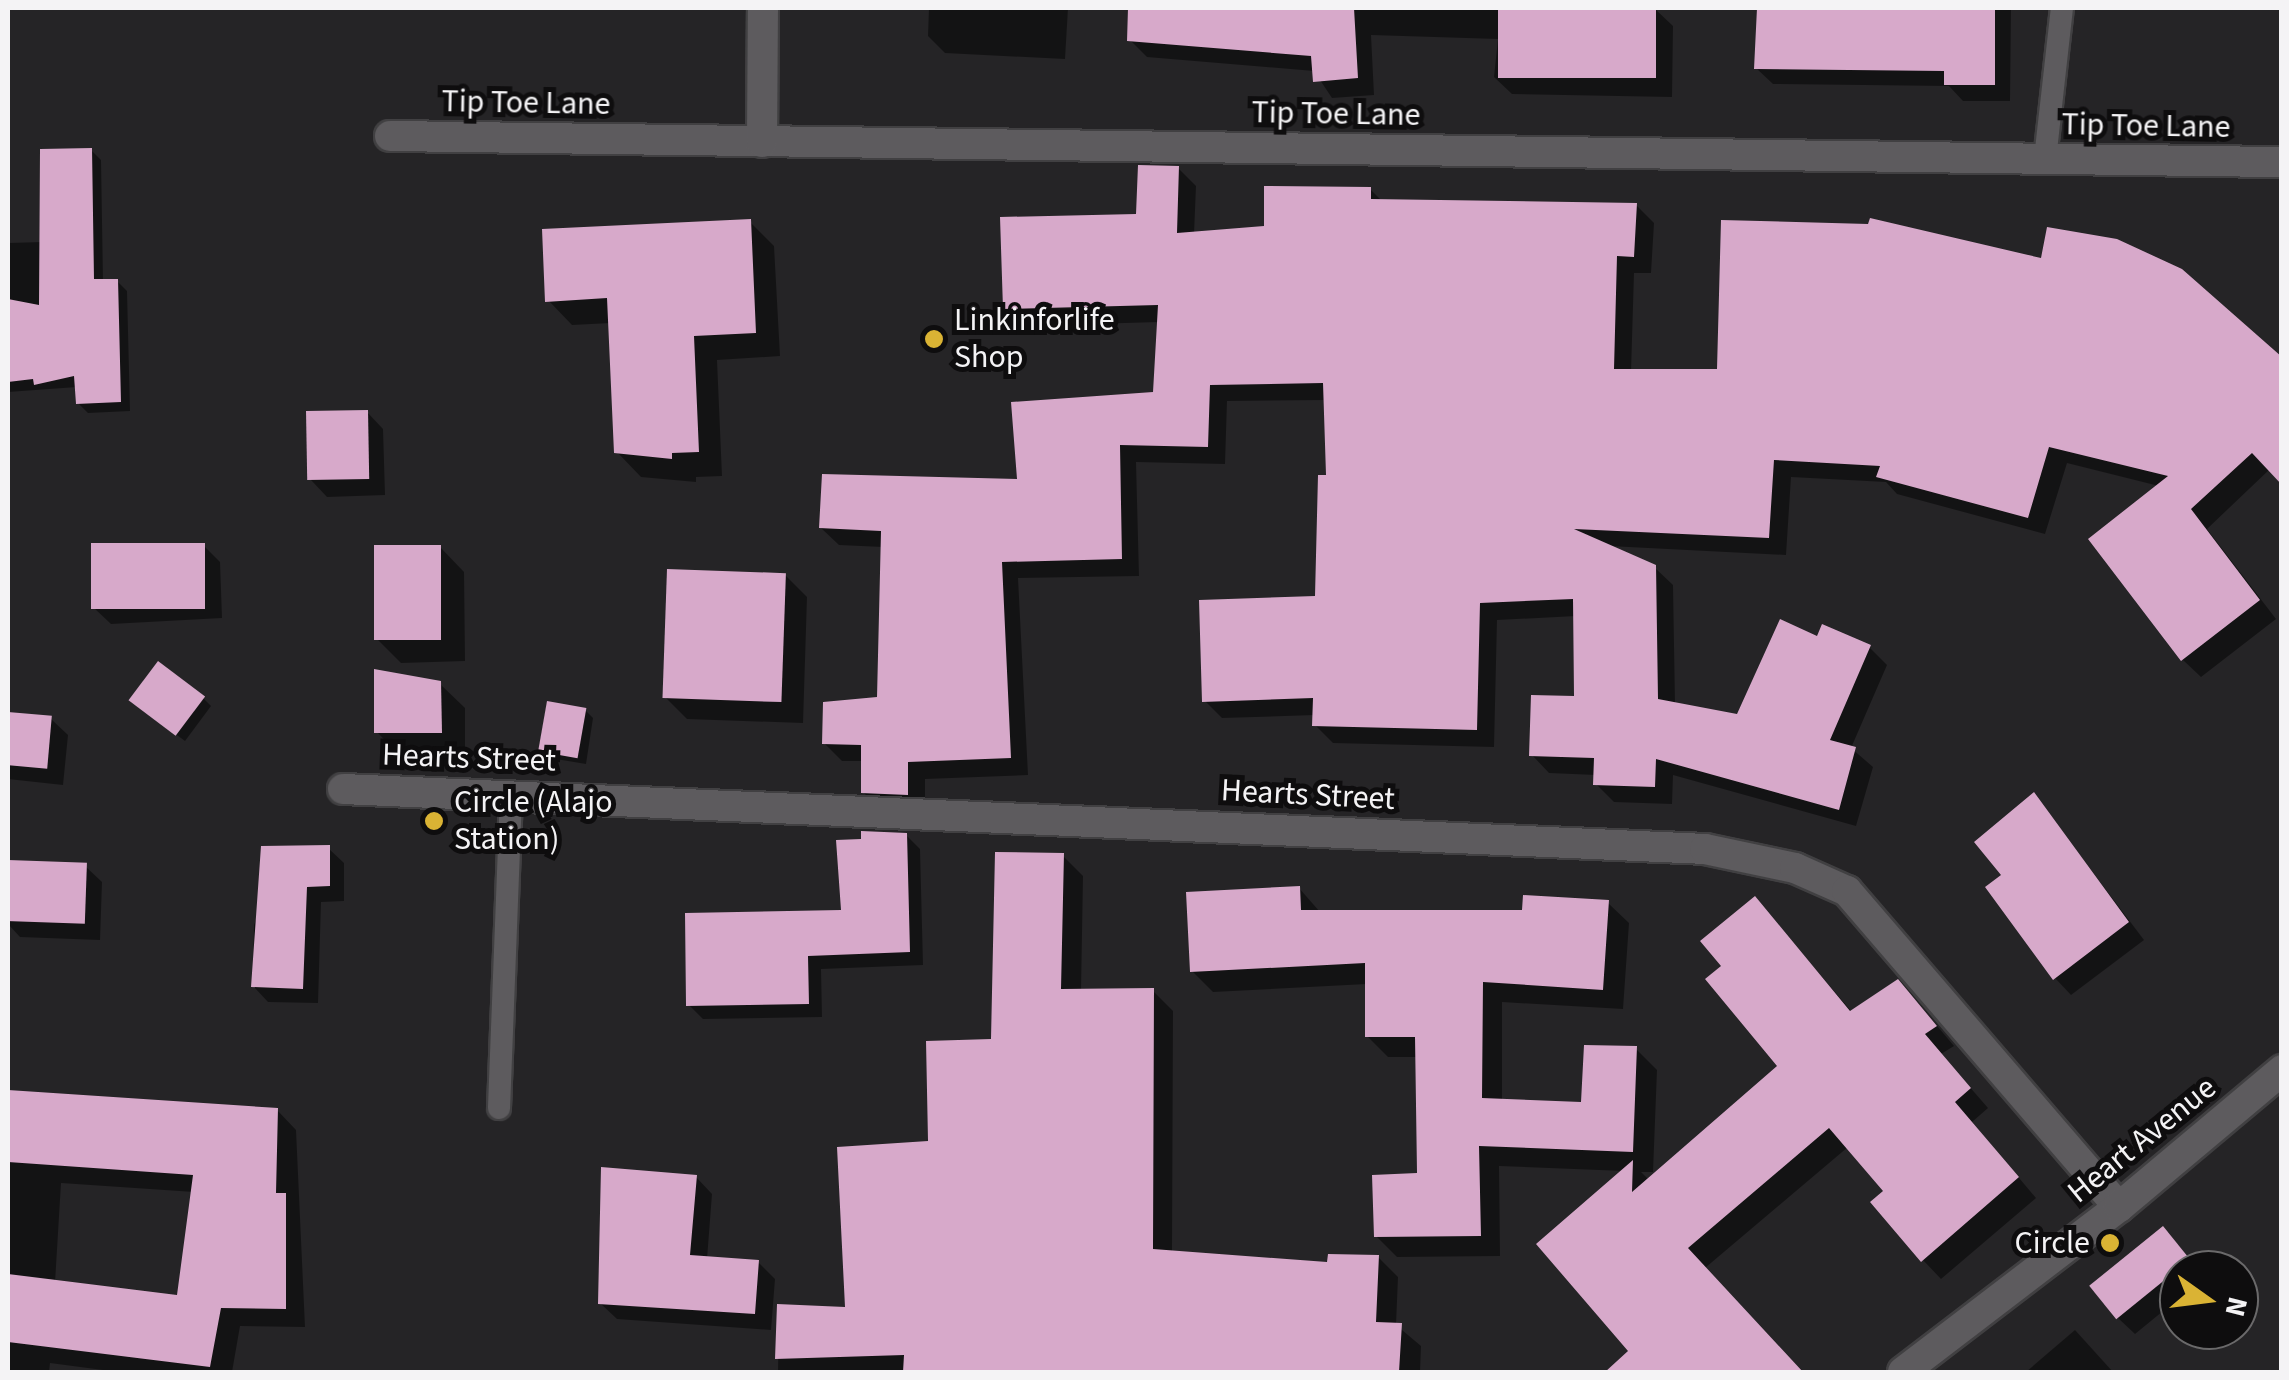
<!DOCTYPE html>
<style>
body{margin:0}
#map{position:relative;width:2289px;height:1380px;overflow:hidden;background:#252426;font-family:"Source Sans 3",sans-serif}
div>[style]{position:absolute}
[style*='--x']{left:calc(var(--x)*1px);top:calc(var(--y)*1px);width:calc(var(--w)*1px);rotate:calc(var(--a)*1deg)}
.shadow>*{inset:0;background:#0007}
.building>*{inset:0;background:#d7a9ca;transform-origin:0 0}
.roads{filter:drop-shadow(2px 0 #414042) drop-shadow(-2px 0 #414042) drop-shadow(0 2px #414042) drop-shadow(0 -2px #414042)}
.lane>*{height:22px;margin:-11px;padding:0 11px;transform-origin:11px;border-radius:11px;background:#5d5b5e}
.street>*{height:30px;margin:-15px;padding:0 15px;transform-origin:15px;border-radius:15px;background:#5d5b5e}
.dots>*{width:28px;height:28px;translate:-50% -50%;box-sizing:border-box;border:5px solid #0e0d0e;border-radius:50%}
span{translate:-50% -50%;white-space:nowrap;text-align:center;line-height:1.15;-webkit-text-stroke:10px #0e0d0e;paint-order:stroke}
.street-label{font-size:32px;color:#f4f3f5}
.poi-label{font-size:32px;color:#f4f3f5}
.left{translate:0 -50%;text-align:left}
.right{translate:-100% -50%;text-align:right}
.frame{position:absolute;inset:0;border:10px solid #f4f3f5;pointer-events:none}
.north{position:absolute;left:2159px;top:1250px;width:100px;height:100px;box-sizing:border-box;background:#0e0d0e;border:2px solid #6a696a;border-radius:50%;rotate:104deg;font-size:28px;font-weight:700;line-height:40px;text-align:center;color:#f4f3f5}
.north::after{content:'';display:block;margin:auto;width:35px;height:45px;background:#dab334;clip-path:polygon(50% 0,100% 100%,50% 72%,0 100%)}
</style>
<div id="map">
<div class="shadow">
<div style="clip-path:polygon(929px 8px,1068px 8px,1065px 59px,945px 53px,928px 36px)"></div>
<div style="clip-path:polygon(1132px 8px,1655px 9px,1673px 26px,1672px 97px,1512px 94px,1494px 77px,1498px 39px,1371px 35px,1374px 95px,1332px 98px,1314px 71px,1147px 57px,1130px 40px)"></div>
<div style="clip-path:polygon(1759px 8px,2011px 8px,2010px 101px,1963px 101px,1949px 86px,1773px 84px,1756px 68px)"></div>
<div style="clip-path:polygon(91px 150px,101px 160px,103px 281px,117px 281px,127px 291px,130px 411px,88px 413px,78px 403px,77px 387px,8px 392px,8px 243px,43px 242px)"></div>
<div style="clip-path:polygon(1178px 168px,1196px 186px,1194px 234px,1267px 228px,1370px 189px,1383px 202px,1636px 205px,1654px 223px,1651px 273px,1634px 273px,1631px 372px,1719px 372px,2043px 261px,2270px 469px,2207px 529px,2276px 619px,2201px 677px,2183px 660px,2091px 540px,2159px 486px,2067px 463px,2045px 534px,1897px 494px,1886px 482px,1791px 477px,1786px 555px,1609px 546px,1654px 567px,1673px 585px,1675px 704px,1739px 717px,1819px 639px,1869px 647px,1887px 665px,1851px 748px,1873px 767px,1856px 826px,1673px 775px,1672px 804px,1614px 802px,1596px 784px,1596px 775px,1549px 773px,1532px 755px,1577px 699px,1576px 616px,1497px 620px,1494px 747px,1333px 743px,1315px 725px,1315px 715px,1222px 718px,1204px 700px,1318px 599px,1329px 477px,1326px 400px,1227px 401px,1225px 464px,1136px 462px,1139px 576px,1018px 578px,1028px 775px,925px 779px,925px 812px,881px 810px,863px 792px,863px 761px,842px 761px,824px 743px,879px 700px,883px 547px,839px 545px,821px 528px,1020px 481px,1155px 394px,1159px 322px,1024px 326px,1006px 308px,1139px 216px)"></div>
<div style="clip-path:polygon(750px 222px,774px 246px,780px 356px,717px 360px,722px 476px,696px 477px,696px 482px,641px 477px,617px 452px,611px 323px,572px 325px,548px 300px)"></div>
<div style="clip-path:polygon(367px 412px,383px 429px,385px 495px,327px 497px,311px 480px)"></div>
<div style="clip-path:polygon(204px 546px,220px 562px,222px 618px,111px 624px,94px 608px)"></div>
<div style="clip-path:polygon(440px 547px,464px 572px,465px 661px,401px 663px,377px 639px)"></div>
<div style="clip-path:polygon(785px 575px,807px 597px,803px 723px,687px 719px,665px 697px)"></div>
<div style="clip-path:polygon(440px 684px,465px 708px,465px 757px,401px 757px,377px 732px)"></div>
<div style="clip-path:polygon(203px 698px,211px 706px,185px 741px,139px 707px)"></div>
<div style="clip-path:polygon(585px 710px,593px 718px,586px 764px,550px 758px,542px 750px)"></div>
<div style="clip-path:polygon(8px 714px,51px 719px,68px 735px,63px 785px,8px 779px)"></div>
<div style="clip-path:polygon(2034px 795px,2144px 940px,2071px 995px,2055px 978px,2005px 876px)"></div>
<div style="clip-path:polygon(906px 835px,920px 849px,923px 965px,821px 969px,822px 1017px,703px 1019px,689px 1005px,844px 913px)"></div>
<div style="clip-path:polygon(328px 848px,344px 863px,344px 901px,321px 902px,318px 1003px,268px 1002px,253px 986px,254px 925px,262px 904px)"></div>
<div style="clip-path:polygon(1063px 856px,1083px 876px,1081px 991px,1153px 991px,1173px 1011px,1172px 1253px,1330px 1264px,1378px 1257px,1398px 1277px,1396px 1325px,1421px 1346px,1420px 1372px,778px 1372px,779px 1307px,848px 1309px,931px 1143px,993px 1041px)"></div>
<div style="clip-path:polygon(8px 863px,85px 866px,102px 882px,100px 940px,20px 937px,8px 924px)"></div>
<div style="clip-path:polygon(1299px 888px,1320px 912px,1524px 912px,1608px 903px,1629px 923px,1623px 1009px,1502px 1002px,1502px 1101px,1583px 1104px,1636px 1049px,1657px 1070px,1653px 1172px,1641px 1172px,1649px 1180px,1781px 1067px,1724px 966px,1755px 899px,1852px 1012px,1898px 983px,1917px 1002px,1954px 1046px,1941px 1054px,1988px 1108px,1972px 1122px,2036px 1198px,1941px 1279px,1923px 1260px,1886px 1191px,1848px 1147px,1705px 1268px,1801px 1372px,1608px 1372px,1631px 1352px,1624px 1171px,1499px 1166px,1500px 1256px,1397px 1257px,1376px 1236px,1420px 1176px,1418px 1057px,1388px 1057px,1367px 1036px,1367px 984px,1213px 992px,1192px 971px)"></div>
<div style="clip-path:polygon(evenodd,8px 1092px,277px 1110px,296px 1130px,305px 1327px,240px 1326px,232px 1372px,118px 1372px,50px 1363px,49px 1372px,8px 1372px,8px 1092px,61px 1183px,194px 1192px,179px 1298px,55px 1283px,61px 1183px)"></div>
<div style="clip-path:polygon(696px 1177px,712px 1194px,707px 1259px,758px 1262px,775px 1279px,771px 1330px,617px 1319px,600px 1303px)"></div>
<div style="clip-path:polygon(2163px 1229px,2199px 1270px,2179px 1270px,2179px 1298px,2135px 1334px,2118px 1318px)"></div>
<div style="clip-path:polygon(2075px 1330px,2113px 1372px,2026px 1372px)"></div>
</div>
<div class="building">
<div style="clip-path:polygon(1128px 8px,1354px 8px,1358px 78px,1313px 82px,1311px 56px,1127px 41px)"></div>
<div style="left:1498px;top:8px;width:158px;height:70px"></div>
<div style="clip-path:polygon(1757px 8px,1995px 8px,1995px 85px,1944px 85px,1944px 71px,1754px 69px)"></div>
<div style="clip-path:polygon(92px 148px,94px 279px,118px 279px,121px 402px,76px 404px,74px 376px,34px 385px,33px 379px,8px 382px,8px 299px,39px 305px,40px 149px)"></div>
<div style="clip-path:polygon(1138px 165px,1179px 166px,1177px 233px,1264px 226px,1264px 186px,1371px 187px,1371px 199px,1637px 203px,1634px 257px,1617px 256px,1614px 369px,1717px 369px,1721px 220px,1868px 224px,1870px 218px,2041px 258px,2047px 227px,2117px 239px,2182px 269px,2282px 357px,2282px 485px,2252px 453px,2191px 509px,2260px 600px,2181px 661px,2088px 539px,2168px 476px,2049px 447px,2028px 518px,1876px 477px,1880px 466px,1774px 460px,1769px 538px,1574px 529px,1656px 565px,1658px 699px,1737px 714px,1780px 619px,1817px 636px,1822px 624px,1871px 645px,1830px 740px,1856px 747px,1839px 810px,1656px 759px,1655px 787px,1593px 785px,1594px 758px,1529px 756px,1531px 695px,1574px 696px,1573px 599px,1480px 603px,1477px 730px,1312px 726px,1313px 698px,1202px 702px,1199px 600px,1315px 596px,1318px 475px,1326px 475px,1323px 383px,1210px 385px,1208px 447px,1120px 445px,1122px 559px,1002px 562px,1011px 758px,908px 762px,908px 795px,861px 793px,861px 745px,822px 744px,823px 702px,877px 697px,881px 531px,819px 528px,822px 474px,1017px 479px,1011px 402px,1153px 392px,1158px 305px,1003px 309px,1000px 217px,1136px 214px)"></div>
<div style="clip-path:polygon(751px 219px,756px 333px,694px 336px,699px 452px,672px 453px,672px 459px,614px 453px,607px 298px,545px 302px,542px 229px)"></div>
<div style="left:368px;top:410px;width:69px;height:62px;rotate:89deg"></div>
<div style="left:91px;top:543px;width:114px;height:66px"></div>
<div style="left:374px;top:545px;width:67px;height:95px"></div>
<div style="left:667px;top:569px;width:119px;height:129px;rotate:2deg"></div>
<div style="left:158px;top:661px;width:59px;height:49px;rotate:37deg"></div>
<div style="clip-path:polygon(374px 669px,441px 681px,442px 733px,374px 733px)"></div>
<div style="left:547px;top:701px;width:40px;height:51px;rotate:10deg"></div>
<div style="left:8px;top:712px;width:44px;height:53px;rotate:5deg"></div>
<div style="clip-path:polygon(2034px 792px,2129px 922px,2053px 980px,1985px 887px,2001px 875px,1974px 842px)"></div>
<div style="clip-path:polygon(861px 831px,907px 833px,910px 952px,808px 956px,809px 1004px,686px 1006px,685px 913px,841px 910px,836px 840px,861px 839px)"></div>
<div style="clip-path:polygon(330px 845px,330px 886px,307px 887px,303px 989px,251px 987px,261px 846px)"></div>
<div style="clip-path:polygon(995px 852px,1064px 853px,1061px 989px,1154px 988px,1153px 1249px,1327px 1262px,1328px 1254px,1379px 1255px,1376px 1322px,1402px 1323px,1399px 1372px,903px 1372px,904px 1355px,775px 1359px,777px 1304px,845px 1307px,837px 1147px,928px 1141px,926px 1041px,991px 1039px)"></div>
<div style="left:8px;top:860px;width:79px;height:61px;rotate:2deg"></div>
<div style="clip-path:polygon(1300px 886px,1301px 910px,1522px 910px,1523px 895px,1609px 900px,1603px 990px,1483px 982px,1482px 1098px,1581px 1102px,1584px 1045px,1637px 1046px,1633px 1152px,1479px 1146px,1481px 1236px,1374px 1237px,1372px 1175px,1417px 1173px,1415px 1037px,1365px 1037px,1365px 963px,1190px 972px,1186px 892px)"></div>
<div style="clip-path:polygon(1755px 896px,1850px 1011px,1898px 979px,1937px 1026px,1925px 1034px,1971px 1088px,1955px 1102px,2019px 1177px,1921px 1262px,1870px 1202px,1883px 1191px,1829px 1128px,1688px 1248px,1803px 1372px,1605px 1372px,1628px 1351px,1536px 1244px,1633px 1160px,1632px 1192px,1777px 1066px,1705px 979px,1721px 966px,1700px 941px)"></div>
<div style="clip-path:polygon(8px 1090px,278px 1108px,276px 1193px,286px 1193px,286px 1309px,221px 1308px,210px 1367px,8px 1342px,8px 1274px,177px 1295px,193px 1175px,8px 1162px)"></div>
<div style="clip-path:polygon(601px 1167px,697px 1175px,690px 1255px,759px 1260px,755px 1314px,598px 1304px)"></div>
<div style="left:2163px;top:1226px;width:43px;height:95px;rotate:51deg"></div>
</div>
<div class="roads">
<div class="lane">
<div style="--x:2045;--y:159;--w:152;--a:-83.6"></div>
<div style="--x:499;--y:1108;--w:314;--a:-87.8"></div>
</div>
<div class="street">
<div style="--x:390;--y:136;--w:1892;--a:0.79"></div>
<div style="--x:762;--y:142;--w:134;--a:-89.6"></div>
<div style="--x:343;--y:789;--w:1363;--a:2.52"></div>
<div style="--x:1705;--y:849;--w:92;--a:11.9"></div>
<div style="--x:1795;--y:868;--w:57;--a:23.9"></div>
<div style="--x:1847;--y:891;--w:417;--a:49.3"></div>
<div style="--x:1903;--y:1372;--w:272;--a:-37.4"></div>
<div style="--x:2119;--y:1207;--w:213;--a:-40"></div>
</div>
</div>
<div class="dots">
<div style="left:934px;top:339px;background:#dab334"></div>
<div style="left:434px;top:821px;background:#dab334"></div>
<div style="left:2110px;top:1243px;background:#dab334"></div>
</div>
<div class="street-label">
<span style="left:526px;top:103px;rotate:1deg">Tip Toe Lane</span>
<span style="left:1336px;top:114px;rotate:1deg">Tip Toe Lane</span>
<span style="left:2146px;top:126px;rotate:1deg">Tip Toe Lane</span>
<span style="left:469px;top:758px;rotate:2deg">Hearts Street</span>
<span style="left:1308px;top:795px;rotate:3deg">Hearts Street</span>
<span style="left:2142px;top:1140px;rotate:-39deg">Heart Avenue</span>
</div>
<div class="poi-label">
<span class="left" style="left:954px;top:339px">Linkinforlife<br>Shop</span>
<span class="left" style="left:454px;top:821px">Circle (Alajo<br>Station)</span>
<span class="right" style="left:2090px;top:1243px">Circle</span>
</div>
<div class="frame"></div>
<div class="north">N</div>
</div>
